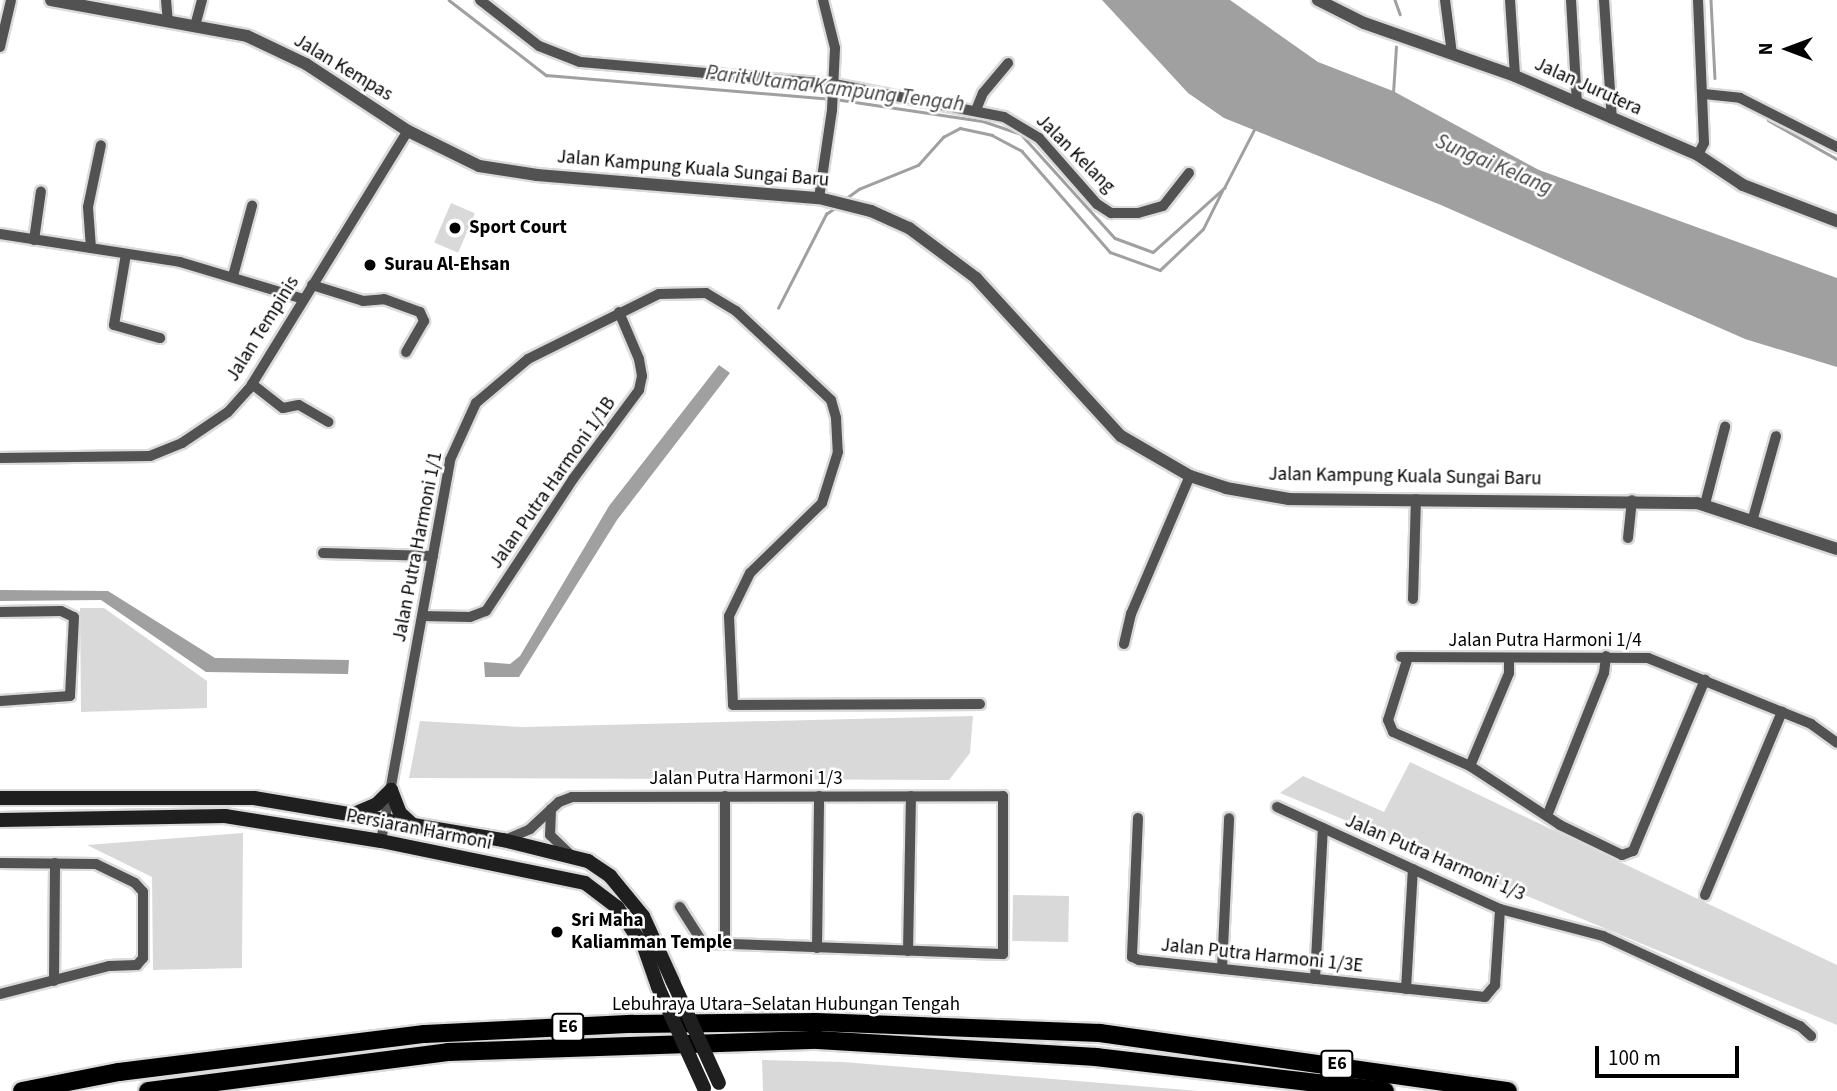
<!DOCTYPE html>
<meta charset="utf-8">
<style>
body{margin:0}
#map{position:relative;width:1837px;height:1091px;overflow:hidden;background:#fff;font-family:"Source Sans 3",sans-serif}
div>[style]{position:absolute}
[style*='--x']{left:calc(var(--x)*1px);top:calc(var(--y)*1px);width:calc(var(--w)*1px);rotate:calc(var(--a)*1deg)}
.green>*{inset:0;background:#d9d9d9;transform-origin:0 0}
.water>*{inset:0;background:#a0a0a0}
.stream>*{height:2.5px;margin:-1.25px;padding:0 1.25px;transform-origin:1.25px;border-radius:1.25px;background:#a0a0a0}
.roads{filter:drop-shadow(2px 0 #dbdbdb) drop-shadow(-2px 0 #dbdbdb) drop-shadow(0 2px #dbdbdb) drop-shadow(0 -2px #dbdbdb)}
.minor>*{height:10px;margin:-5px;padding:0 5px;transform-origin:5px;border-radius:5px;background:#525252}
.tertiary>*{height:12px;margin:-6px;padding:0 6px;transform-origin:6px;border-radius:6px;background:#525252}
.secondary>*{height:14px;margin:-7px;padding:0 7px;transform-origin:7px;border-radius:7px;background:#1f1f1f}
.motorway>*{height:18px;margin:-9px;padding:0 9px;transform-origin:9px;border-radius:9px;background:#000}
.secondary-bridge>*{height:14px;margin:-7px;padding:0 7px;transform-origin:7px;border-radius:7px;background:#1f1f1f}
.dots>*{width:19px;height:19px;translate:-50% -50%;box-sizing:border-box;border:4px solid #fff;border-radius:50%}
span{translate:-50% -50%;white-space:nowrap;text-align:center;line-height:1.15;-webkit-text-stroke:5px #fff;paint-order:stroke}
.shield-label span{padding:2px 5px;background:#fff;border:2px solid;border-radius:5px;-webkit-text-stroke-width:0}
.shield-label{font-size:18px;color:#000;font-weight:700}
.street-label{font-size:19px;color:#000}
.poi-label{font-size:19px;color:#000;font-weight:700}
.left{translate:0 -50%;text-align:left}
.water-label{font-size:21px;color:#414141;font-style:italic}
.north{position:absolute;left:1753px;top:14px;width:70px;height:70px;-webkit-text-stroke:5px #fff;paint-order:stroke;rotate:270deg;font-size:19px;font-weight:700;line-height:28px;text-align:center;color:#000}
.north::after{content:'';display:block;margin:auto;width:24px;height:32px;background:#000;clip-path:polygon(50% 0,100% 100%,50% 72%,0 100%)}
.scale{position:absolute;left:1595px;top:1046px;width:144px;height:32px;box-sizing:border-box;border:4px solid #000;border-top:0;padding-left:9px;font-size:21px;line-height:24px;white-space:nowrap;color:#000;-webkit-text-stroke:5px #fff;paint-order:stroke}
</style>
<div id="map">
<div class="green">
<div style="left:451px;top:203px;width:26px;height:43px;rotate:23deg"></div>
<div style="clip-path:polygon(80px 608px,104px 608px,207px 681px,207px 708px,81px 712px)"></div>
<div style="clip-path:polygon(973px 716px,970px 753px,949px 780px,409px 778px,420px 721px,523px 727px)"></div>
<div style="clip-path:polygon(1410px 762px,1837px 965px,1837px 1025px,1280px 793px,1303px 776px,1384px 812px)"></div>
<div style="clip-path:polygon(243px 833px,242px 968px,153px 970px,152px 877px,87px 845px)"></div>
<div style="left:1013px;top:895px;width:56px;height:46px;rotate:1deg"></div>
<div style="clip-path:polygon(762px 1060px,843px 1062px,1199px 1091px,763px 1091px)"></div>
</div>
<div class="water">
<div style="clip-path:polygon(1102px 0,1230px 0,1318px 62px,1393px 91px,1539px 170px,1837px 278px,1837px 367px,1745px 339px,1441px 205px,1224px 118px,1188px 93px)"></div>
<div style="clip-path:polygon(719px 365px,730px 373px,617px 520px,519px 677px,485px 677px,484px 662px,510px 664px,520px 656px,609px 506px)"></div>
<div style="clip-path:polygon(0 590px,108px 591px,215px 658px,349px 660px,348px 674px,206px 672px,101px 600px,0 601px)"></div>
</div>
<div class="stream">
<div style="--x:449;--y:0;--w:123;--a:37.7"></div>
<div style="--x:546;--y:75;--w:284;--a:4.8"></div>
<div style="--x:1395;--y:0;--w:15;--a:70"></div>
<div style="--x:1711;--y:0;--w:78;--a:87.1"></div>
<div style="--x:1393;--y:93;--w:46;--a:-86.3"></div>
<div style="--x:835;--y:99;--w:150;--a:8.5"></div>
<div style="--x:983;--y:121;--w:40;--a:18.9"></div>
<div style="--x:1021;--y:134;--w:140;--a:47.9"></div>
<div style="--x:1115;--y:238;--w:40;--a:20.2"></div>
<div style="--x:1153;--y:252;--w:96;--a:-42"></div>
<div style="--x:1224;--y:188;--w:65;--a:-62.7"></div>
<div style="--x:1768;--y:120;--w:79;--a:29.5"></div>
<div style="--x:845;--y:199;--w:17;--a:-36"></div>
<div style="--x:859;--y:189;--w:64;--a:-22.1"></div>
<div style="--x:918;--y:165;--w:38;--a:-48"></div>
<div style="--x:943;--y:137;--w:19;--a:-28"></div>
<div style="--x:960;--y:128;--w:33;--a:12"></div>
<div style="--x:992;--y:135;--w:34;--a:28"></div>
<div style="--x:1022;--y:151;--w:134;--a:48.9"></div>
<div style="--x:1110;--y:252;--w:53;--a:19.8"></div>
<div style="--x:1160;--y:270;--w:59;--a:-43.6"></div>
<div style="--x:1203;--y:229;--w:42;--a:-63.4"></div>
<div style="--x:778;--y:308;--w:106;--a:-62.9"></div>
<div style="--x:826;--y:214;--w:11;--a:-34"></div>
</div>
<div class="roads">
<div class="minor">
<div style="--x:166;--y:0;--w:21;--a:85"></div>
<div style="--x:480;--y:0;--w:75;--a:37.9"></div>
<div style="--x:539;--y:46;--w:44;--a:21.3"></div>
<div style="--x:580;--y:62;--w:255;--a:5"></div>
<div style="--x:834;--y:84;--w:173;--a:11"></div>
<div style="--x:1004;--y:117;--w:41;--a:31"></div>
<div style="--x:1039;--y:138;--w:88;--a:48.7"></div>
<div style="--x:1097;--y:204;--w:17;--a:33"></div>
<div style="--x:1111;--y:213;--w:27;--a:0"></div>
<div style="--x:1138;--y:213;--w:26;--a:-16"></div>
<div style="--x:1163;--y:206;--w:42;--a:-51.8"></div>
<div style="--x:1445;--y:0;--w:54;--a:82.6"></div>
<div style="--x:1510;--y:0;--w:76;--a:86.2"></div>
<div style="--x:1571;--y:0;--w:104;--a:86.7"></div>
<div style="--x:1604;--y:0;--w:119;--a:86.2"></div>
<div style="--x:1698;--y:0;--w:143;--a:87.6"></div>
<div style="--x:1704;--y:143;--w:13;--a:117"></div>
<div style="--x:195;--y:26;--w:27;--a:-75"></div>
<div style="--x:0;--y:47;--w:48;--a:-76.8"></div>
<div style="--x:1704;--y:94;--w:36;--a:6"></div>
<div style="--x:1740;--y:98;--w:109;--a:26.8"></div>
<div style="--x:976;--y:110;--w:18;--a:-68"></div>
<div style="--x:983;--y:93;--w:39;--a:-50"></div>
<div style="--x:819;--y:198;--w:89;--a:-81.6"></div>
<div style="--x:832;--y:110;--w:62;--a:-87.2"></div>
<div style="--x:835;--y:48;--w:49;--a:-104"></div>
<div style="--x:0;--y:234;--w:182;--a:8.8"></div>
<div style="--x:180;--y:262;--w:128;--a:16.7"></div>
<div style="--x:34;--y:240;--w:49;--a:-81.9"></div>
<div style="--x:91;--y:248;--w:41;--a:-94.2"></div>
<div style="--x:88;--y:207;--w:63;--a:-78.2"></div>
<div style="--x:126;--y:254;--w:72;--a:99.6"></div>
<div style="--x:114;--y:325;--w:48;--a:15.8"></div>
<div style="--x:233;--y:276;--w:73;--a:-74.8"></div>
<div style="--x:312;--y:285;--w:53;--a:17.4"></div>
<div style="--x:363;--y:301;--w:21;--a:-5"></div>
<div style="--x:384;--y:299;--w:38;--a:20"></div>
<div style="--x:420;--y:312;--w:10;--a:66"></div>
<div style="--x:424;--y:321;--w:36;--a:120"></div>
<div style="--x:252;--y:384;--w:39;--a:38"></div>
<div style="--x:283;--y:408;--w:16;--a:-11"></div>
<div style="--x:299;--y:405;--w:34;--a:30"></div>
<div style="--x:0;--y:458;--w:150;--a:-0.8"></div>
<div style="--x:150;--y:456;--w:35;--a:-22"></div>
<div style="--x:182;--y:443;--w:55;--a:-34"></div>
<div style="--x:228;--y:412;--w:31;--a:-48"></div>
<div style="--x:249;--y:389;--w:303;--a:-58.4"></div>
<div style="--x:1705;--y:504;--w:80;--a:-75.4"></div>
<div style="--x:1753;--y:518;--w:85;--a:-74.3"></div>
<div style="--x:1628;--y:538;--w:38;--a:-84"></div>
<div style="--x:323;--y:553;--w:110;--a:1.6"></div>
<div style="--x:1413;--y:599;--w:100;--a:-88.3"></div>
<div style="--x:0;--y:612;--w:61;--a:-0.9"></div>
<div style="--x:61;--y:611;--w:14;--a:25"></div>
<div style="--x:74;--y:617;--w:79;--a:92.9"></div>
<div style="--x:70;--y:696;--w:70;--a:175.9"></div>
<div style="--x:422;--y:616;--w:48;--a:1.2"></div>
<div style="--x:470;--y:617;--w:17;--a:-21"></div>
<div style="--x:486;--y:611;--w:158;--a:-56.6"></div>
<div style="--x:573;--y:479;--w:111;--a:-53.4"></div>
<div style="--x:639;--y:390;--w:14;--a:-78"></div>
<div style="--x:642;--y:376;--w:17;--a:-100"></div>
<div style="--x:639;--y:359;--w:51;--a:-113.1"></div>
<div style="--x:1124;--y:644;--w:31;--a:-77"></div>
<div style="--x:1131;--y:614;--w:150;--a:-66.9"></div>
<div style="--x:1401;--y:657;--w:247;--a:0.2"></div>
<div style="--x:1648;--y:658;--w:176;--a:22"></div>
<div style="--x:1811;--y:724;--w:32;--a:36"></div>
<div style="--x:1408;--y:657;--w:66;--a:107.6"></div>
<div style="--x:1388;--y:720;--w:13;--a:67"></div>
<div style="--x:1393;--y:732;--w:84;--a:23.8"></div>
<div style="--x:1470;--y:766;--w:108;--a:33.2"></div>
<div style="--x:1560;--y:825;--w:69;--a:25.8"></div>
<div style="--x:1622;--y:855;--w:12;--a:-20"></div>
<div style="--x:1633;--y:851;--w:186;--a:-67.2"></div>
<div style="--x:1470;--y:766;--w:101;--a:-67.2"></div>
<div style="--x:1509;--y:673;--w:15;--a:-90"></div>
<div style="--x:725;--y:796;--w:148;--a:90"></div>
<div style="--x:1277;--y:807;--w:245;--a:24.6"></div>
<div style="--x:1500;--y:909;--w:106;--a:14.7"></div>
<div style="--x:1603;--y:936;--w:217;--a:24.6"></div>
<div style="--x:1800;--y:1026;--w:15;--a:42"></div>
<div style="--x:551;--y:809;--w:26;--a:92"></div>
<div style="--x:550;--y:835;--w:29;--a:44"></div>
<div style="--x:1547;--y:816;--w:154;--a:-68.3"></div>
<div style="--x:1604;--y:673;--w:17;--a:-83"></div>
<div style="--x:1138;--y:818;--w:139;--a:92.5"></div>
<div style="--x:1132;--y:957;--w:8;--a:23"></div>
<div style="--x:1139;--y:960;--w:348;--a:6.1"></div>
<div style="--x:1485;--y:997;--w:16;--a:-50"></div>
<div style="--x:1495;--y:985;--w:76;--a:-86.2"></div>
<div style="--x:507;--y:839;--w:25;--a:-23"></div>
<div style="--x:530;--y:829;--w:40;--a:-43"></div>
<div style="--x:559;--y:802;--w:14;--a:-21"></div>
<div style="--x:572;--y:797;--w:431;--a:-0.1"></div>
<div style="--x:1003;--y:796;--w:158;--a:90"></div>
<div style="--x:1003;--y:954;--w:300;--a:-177.9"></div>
<div style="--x:703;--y:943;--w:43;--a:-122.6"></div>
<div style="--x:381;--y:841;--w:387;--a:-79.7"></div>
<div style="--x:450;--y:460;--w:63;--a:-65.5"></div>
<div style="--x:476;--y:403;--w:68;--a:-40.2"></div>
<div style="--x:528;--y:359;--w:146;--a:-26.4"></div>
<div style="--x:659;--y:294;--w:47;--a:-1.2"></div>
<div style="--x:706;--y:293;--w:35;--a:31"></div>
<div style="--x:736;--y:311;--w:130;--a:43.1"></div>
<div style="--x:831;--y:400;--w:19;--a:74"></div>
<div style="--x:836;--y:418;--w:34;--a:87"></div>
<div style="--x:838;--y:452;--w:53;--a:107.4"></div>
<div style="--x:822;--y:503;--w:100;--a:135.8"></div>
<div style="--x:750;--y:573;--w:48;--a:116"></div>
<div style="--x:729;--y:616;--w:89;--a:87.4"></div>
<div style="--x:733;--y:705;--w:247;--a:-0.2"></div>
<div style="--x:0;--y:863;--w:96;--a:0.6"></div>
<div style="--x:96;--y:864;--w:43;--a:26"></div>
<div style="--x:135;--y:883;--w:12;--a:48"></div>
<div style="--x:143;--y:892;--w:66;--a:90"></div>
<div style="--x:143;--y:958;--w:9;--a:131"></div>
<div style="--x:137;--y:965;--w:28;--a:178"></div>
<div style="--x:109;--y:966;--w:113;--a:165.6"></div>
<div style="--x:1705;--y:895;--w:199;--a:-67.2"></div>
<div style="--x:817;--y:948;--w:152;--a:-89.2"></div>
<div style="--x:908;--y:951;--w:155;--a:-88.9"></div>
<div style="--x:1222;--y:969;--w:151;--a:-87.3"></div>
<div style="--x:1315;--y:979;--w:151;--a:-87"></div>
<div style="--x:54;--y:981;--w:118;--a:-89.5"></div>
<div style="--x:1406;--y:989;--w:120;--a:-86.7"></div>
</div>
<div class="tertiary">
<div style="--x:51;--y:0;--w:199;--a:10.4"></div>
<div style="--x:247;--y:36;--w:65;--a:25.4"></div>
<div style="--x:306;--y:64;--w:122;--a:33.3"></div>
<div style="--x:408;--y:131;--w:79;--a:26.2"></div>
<div style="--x:479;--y:166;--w:59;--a:8.8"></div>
<div style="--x:537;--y:175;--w:283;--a:4.7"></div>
<div style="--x:819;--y:198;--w:54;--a:14"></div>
<div style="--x:871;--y:211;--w:42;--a:24.1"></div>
<div style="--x:909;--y:228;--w:84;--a:36.7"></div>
<div style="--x:976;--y:278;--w:214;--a:47.5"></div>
<div style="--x:1121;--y:436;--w:80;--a:30.1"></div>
<div style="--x:1190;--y:476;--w:38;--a:18"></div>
<div style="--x:1226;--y:488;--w:64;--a:9.9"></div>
<div style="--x:1289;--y:499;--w:408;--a:0.6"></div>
<div style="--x:1697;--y:503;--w:147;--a:18.2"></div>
<div style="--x:1318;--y:0;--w:51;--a:26.6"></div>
<div style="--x:1364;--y:23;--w:160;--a:19.3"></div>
<div style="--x:1515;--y:76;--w:199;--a:23.3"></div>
<div style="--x:1698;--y:155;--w:54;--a:33.7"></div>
<div style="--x:1743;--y:185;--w:101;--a:21"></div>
</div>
<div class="secondary">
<div style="--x:0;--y:798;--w:254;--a:0"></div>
<div style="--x:254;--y:798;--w:253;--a:9.6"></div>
<div style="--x:503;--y:840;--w:88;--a:13.9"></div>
<div style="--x:588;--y:861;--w:27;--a:34"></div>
<div style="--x:610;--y:876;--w:52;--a:50.5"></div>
<div style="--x:643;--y:916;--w:70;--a:65.6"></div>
<div style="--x:354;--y:814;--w:25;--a:-23"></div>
<div style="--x:377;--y:804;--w:20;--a:-45"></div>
<div style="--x:391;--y:790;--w:25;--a:69"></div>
<div style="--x:400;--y:813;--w:16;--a:43"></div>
<div style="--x:0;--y:820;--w:225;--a:-1"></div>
<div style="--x:225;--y:816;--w:158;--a:9.1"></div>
<div style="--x:381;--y:841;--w:208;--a:11.6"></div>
<div style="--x:585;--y:883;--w:40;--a:37"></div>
<div style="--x:617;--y:907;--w:48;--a:56"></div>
<div style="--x:644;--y:947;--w:42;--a:70.7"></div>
</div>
<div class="motorway">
<div style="--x:22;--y:1091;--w:99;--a:-11.1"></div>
<div style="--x:119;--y:1072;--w:308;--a:-7.1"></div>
<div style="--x:425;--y:1034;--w:208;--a:-2.8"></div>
<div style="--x:633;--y:1024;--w:183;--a:-0.6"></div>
<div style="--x:816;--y:1022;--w:284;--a:2.2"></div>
<div style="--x:1100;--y:1033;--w:412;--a:8.1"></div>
<div style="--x:148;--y:1091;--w:303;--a:-7.4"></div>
<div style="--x:448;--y:1052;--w:370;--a:-1.9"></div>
<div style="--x:818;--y:1040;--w:279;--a:3.5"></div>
<div style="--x:1096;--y:1057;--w:291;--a:6.7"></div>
</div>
</div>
<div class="secondary-bridge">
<div style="--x:672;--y:980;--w:113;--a:65.5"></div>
<div style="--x:658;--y:987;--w:111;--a:65.5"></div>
</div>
<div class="dots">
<div style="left:455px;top:228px;background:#000"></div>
<div style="left:370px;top:265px;background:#000"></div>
<div style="left:557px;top:932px;background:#000"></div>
</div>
<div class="shield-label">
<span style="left:568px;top:1027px">E6</span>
<span style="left:1337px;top:1064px">E6</span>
</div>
<div class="street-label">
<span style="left:343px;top:68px;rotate:31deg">Jalan Kempas</span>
<span style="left:1588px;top:87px;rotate:24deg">Jalan Jurutera</span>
<span style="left:1075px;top:154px;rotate:45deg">Jalan Kelang</span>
<span style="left:693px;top:169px;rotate:5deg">Jalan Kampung Kuala Sungai Baru</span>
<span style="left:263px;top:329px;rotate:-58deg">Jalan Tempinis</span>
<span style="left:1405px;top:477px;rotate:1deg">Jalan Kampung Kuala Sungai Baru</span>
<span style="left:553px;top:483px;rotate:-55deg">Jalan Putra Harmoni 1/1B</span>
<span style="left:418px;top:547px;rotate:-79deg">Jalan Putra Harmoni 1/1</span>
<span style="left:1545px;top:641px">Jalan Putra Harmoni 1/4</span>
<span style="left:746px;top:779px">Jalan Putra Harmoni 1/3</span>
<span style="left:419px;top:830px;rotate:11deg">Persiaran Harmoni</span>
<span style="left:1435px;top:858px;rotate:23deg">Jalan Putra Harmoni 1/3</span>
<span style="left:1262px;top:956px;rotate:6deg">Jalan Putra Harmoni 1/3E</span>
<span style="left:786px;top:1005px">Lebuhraya Utara–Selatan Hubungan Tengah</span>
</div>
<div class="poi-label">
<span class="left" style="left:469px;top:228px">Sport Court</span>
<span class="left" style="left:384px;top:265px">Surau Al-Ehsan</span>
<span class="left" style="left:571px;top:932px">Sri Maha<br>Kaliamman Temple</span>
</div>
<div class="water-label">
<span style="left:835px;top:88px;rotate:7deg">Parit Utama Kampung Tengah</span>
<span style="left:1494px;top:164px;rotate:23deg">Sungai Kelang</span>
</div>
<div class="north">N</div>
<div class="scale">100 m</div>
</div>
